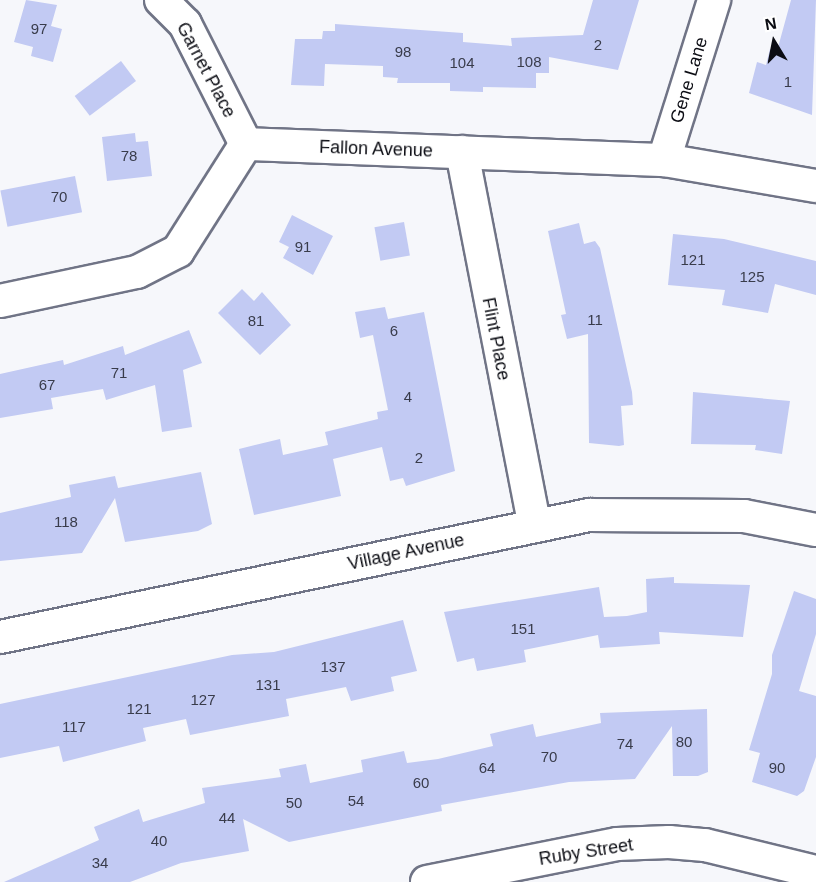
<!DOCTYPE html>
<style>
body{margin:0}
#map{position:relative;width:816px;height:882px;overflow:hidden;background:#f6f7fb;font-family:Helvetica,sans-serif}
div>[style]{position:absolute}
[style*='--x']{left:calc(var(--x)*1px);top:calc(var(--y)*1px);width:calc(var(--w)*1px);rotate:calc(var(--a)*1deg)}
.building>*{inset:0;background:#c2caf3;transform-origin:0 0}
.roads{filter:drop-shadow(2px 0 #707486) drop-shadow(-2px 0 #707486) drop-shadow(0 2px #707486) drop-shadow(0 -2px #707486)}
.street>*{height:32px;margin:-16px;padding:0 16px;transform-origin:16px;border-radius:16px;background:#fff}
span{translate:-50% -50%;white-space:nowrap;text-align:center;line-height:1.15;-webkit-text-stroke:4.5px #fff;paint-order:stroke}
.number-label{font-size:15px;color:#393c4b}
.number-label span{-webkit-text-stroke-width:0}
.street-label{font-size:18px;color:#0b0c13}
.north{position:absolute;left:744px;top:12px;width:60px;height:60px;-webkit-text-stroke:4px #fff;paint-order:stroke;rotate:350deg;font-size:16px;font-weight:700;line-height:24px;text-align:center;color:#0b0c13}
.north::after{content:'';display:block;margin:auto;width:21px;height:27px;background:#0b0c13;clip-path:polygon(50% 0,100% 100%,50% 72%,0 100%)}
</style>
<div id="map">
<div class="building">
<div style="clip-path:polygon(26px 0,57px 5px,51px 26px,62px 29px,53px 62px,31px 56px,33px 47px,14px 42px)"></div>
<div style="clip-path:polygon(593px 0,639px 0,618px 70px,549px 57px,549px 73px,536px 73px,536px 88px,483px 87px,483px 92px,450px 91px,450px 83px,397px 83px,398px 78px,383px 77px,383px 66px,325px 64px,324px 86px,291px 85px,295px 39px,322px 39px,323px 31px,335px 31px,335px 24px,463px 33px,463px 42px,512px 46px,511px 38px,583px 35px)"></div>
<div style="clip-path:polygon(791px 0,816px 0,812px 115px,749px 93px,757px 62px,766px 65px,770px 49px,777px 51px)"></div>
<div style="left:121px;top:61px;width:25px;height:58px;rotate:53deg"></div>
<div style="clip-path:polygon(135px 133px,136px 142px,148px 141px,152px 176px,107px 181px,102px 137px)"></div>
<div style="left:75px;top:176px;width:37px;height:76px;rotate:79deg"></div>
<div style="clip-path:polygon(292px 215px,333px 236px,313px 275px,283px 258px,289px 247px,279px 242px)"></div>
<div style="left:404px;top:222px;width:34px;height:30px;rotate:80deg"></div>
<div style="clip-path:polygon(579px 223px,584px 244px,595px 241px,600px 248px,632px 392px,633px 405px,621px 406px,624px 445px,619px 446px,589px 443px,588px 334px,567px 339px,561px 315px,566px 314px,548px 231px)"></div>
<div style="clip-path:polygon(673px 234px,724px 239px,816px 261px,816px 295px,775px 284px,768px 313px,722px 305px,725px 290px,668px 285px)"></div>
<div style="clip-path:polygon(242px 289px,254px 301px,262px 292px,291px 325px,260px 355px,218px 313px)"></div>
<div style="clip-path:polygon(385px 307px,388px 319px,424px 312px,455px 471px,406px 486px,403px 478px,390px 481px,382px 447px,333px 459px,341px 496px,254px 515px,239px 449px,280px 439px,283px 455px,328px 445px,325px 432px,378px 419px,377px 412px,388px 410px,373px 335px,360px 338px,355px 312px)"></div>
<div style="clip-path:polygon(189px 330px,202px 363px,183px 370px,192px 427px,162px 432px,155px 385px,106px 400px,103px 389px,51px 398px,53px 409px,0 418px,0 374px,63px 360px,64px 365px,123px 346px,125px 355px)"></div>
<div style="clip-path:polygon(693px 392px,790px 401px,782px 454px,755px 450px,756px 445px,691px 444px)"></div>
<div style="clip-path:polygon(201px 472px,212px 524px,198px 531px,125px 542px,115px 498px,82px 553px,0 561px,0 513px,71px 497px,69px 485px,115px 476px,118px 488px)"></div>
<div style="clip-path:polygon(674px 577px,674px 583px,750px 585px,743px 637px,659px 632px,660px 644px,600px 648px,598px 635px,524px 650px,526px 662px,477px 671px,474px 658px,457px 662px,444px 612px,599px 587px,604px 617px,627px 616px,647px 612px,646px 579px)"></div>
<div style="clip-path:polygon(794px 591px,816px 599px,816px 634px,799px 691px,816px 696px,816px 757px,804px 791px,797px 796px,752px 782px,760px 753px,749px 750px,772px 674px,772px 655px)"></div>
<div style="clip-path:polygon(403px 620px,417px 671px,391px 677px,394px 691px,351px 701px,346px 687px,286px 699px,289px 716px,190px 735px,186px 719px,143px 728px,146px 741px,63px 762px,59px 746px,0 758px,0 704px,232px 655px,274px 652px)"></div>
<div style="clip-path:polygon(707px 709px,708px 772px,698px 776px,673px 776px,672px 726px,635px 779px,569px 782px,441px 805px,442px 811px,289px 842px,243px 819px,249px 851px,181px 863px,130px 882px,4px 882px,99px 840px,94px 827px,139px 809px,143px 822px,205px 803px,202px 788px,281px 777px,279px 769px,306px 764px,310px 783px,363px 772px,361px 760px,404px 751px,407px 763px,438px 759px,493px 746px,490px 734px,533px 724px,536px 737px,601px 723px,600px 713px)"></div>
</div>
<div class="roads">
<div class="street">
<div style="--x:161;--y:0;--w:34;--a:45"></div>
<div style="--x:185;--y:24;--w:135;--a:63.1"></div>
<div style="--x:462;--y:152;--w:381;--a:79"></div>
<div style="--x:664;--y:160;--w:168;--a:-72.6"></div>
<div style="--x:0;--y:301;--w:140;--a:-12"></div>
<div style="--x:137;--y:272;--w:46;--a:-27.1"></div>
<div style="--x:178;--y:251;--w:127;--a:-57.6"></div>
<div style="--x:246;--y:144;--w:418;--a:2.2"></div>
<div style="--x:664;--y:160;--w:154;--a:9.7"></div>
<div style="--x:0;--y:637;--w:602;--a:-11.7"></div>
<div style="--x:589;--y:515;--w:155;--a:0.4"></div>
<div style="--x:744;--y:516;--w:73;--a:11"></div>
<div style="--x:427;--y:882;--w:194;--a:-11.3"></div>
<div style="--x:617;--y:844;--w:52;--a:-2.2"></div>
<div style="--x:669;--y:842;--w:36;--a:5"></div>
<div style="--x:705;--y:845;--w:114;--a:13.7"></div>
</div>
</div>
<div class="number-label">
<span style="left:39px;top:29px">97</span>
<span style="left:598px;top:45px">2</span>
<span style="left:403px;top:52px">98</span>
<span style="left:529px;top:62px">108</span>
<span style="left:462px;top:63px">104</span>
<span style="left:788px;top:82px">1</span>
<span style="left:129px;top:156px">78</span>
<span style="left:59px;top:197px">70</span>
<span style="left:303px;top:247px">91</span>
<span style="left:693px;top:260px">121</span>
<span style="left:752px;top:277px">125</span>
<span style="left:595px;top:320px">11</span>
<span style="left:256px;top:321px">81</span>
<span style="left:394px;top:331px">6</span>
<span style="left:119px;top:373px">71</span>
<span style="left:47px;top:385px">67</span>
<span style="left:408px;top:397px">4</span>
<span style="left:419px;top:458px">2</span>
<span style="left:66px;top:522px">118</span>
<span style="left:523px;top:629px">151</span>
<span style="left:333px;top:667px">137</span>
<span style="left:268px;top:685px">131</span>
<span style="left:203px;top:700px">127</span>
<span style="left:139px;top:709px">121</span>
<span style="left:74px;top:727px">117</span>
<span style="left:684px;top:742px">80</span>
<span style="left:625px;top:744px">74</span>
<span style="left:549px;top:757px">70</span>
<span style="left:487px;top:768px">64</span>
<span style="left:777px;top:768px">90</span>
<span style="left:421px;top:783px">60</span>
<span style="left:356px;top:801px">54</span>
<span style="left:294px;top:803px">50</span>
<span style="left:227px;top:818px">44</span>
<span style="left:159px;top:841px">40</span>
<span style="left:100px;top:863px">34</span>
</div>
<div class="street-label">
<span style="left:206px;top:70px;rotate:62deg">Garnet Place</span>
<span style="left:689px;top:80px;rotate:-73deg">Gene Lane</span>
<span style="left:376px;top:149px;rotate:2deg">Fallon Avenue</span>
<span style="left:496px;top:339px;rotate:79deg">Flint Place</span>
<span style="left:406px;top:552px;rotate:-12deg">Village Avenue</span>
<span style="left:586px;top:852px;rotate:-9deg">Ruby Street</span>
</div>
<div class="north">N</div>
</div>
